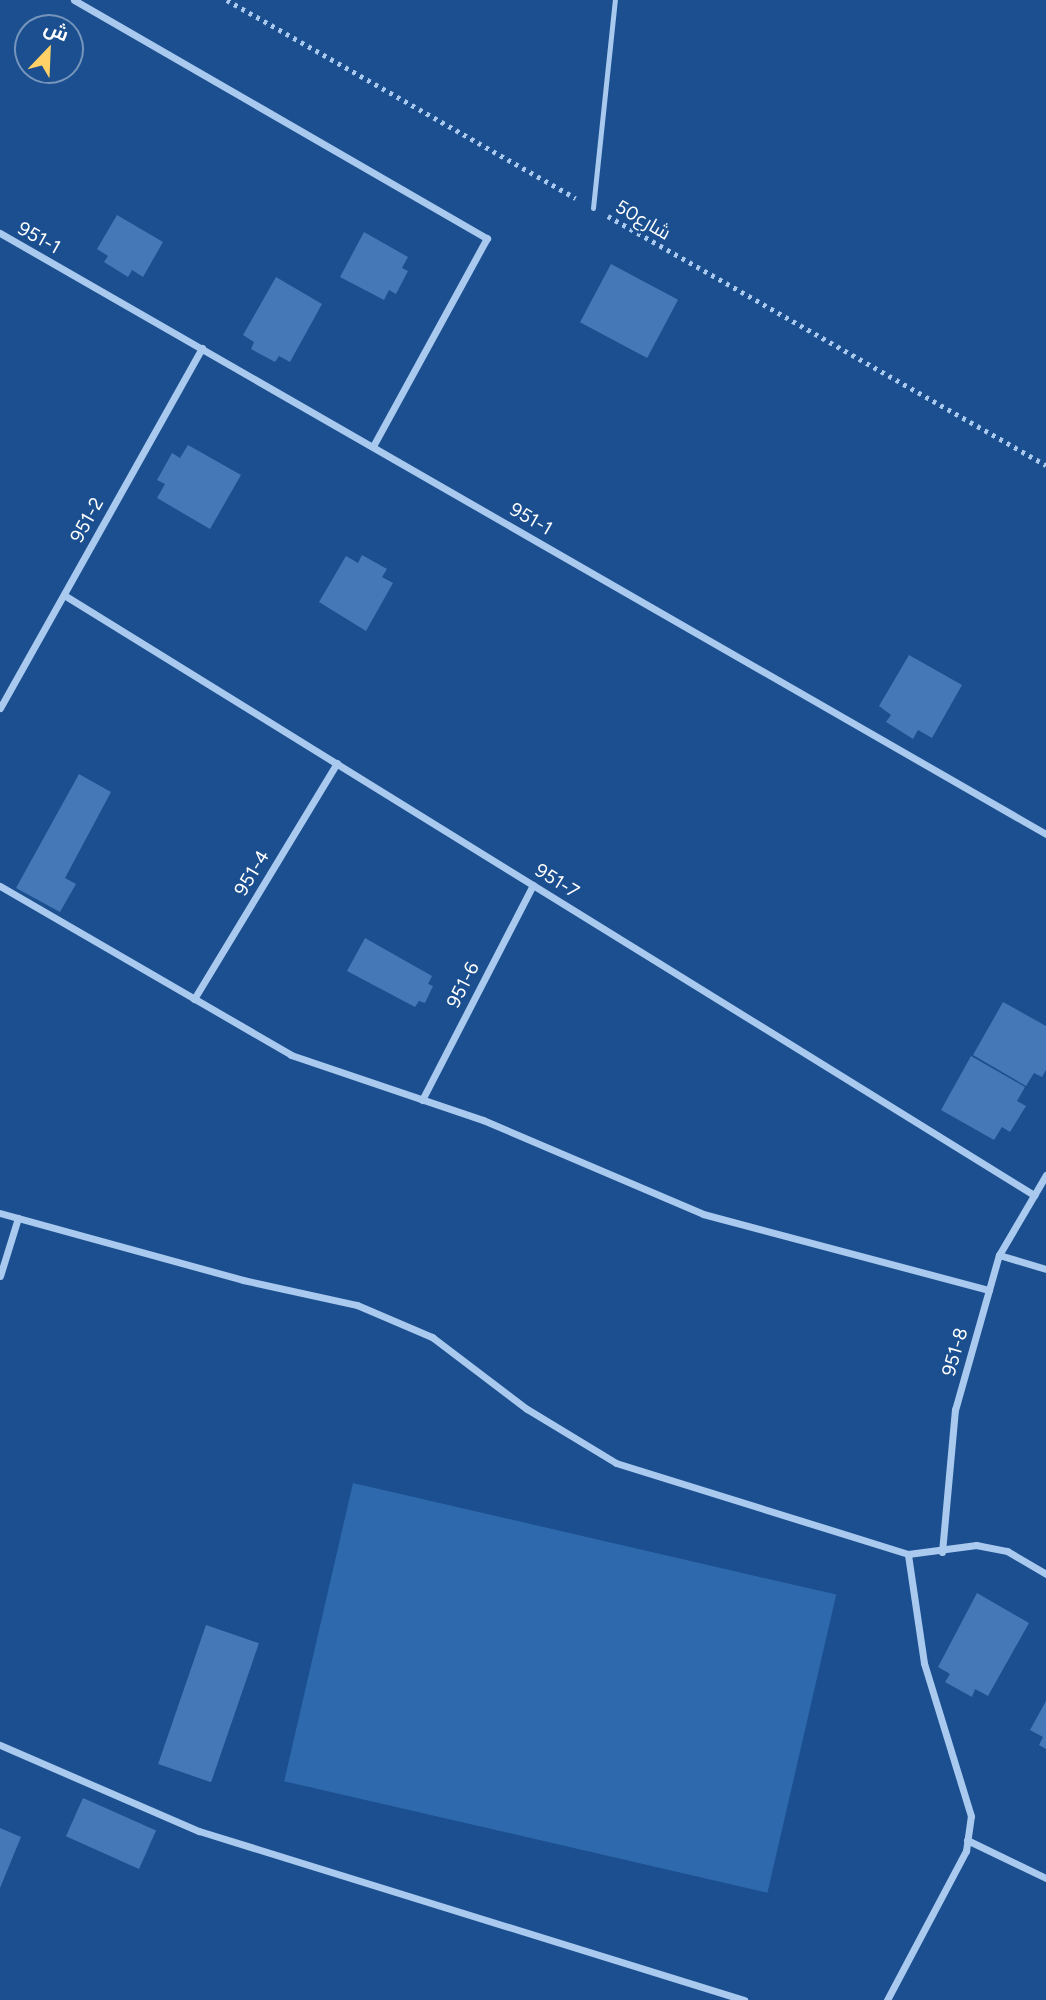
<!DOCTYPE html>
<meta charset="utf-8">
<style>
body{margin:0}
#map{position:relative;width:1046px;height:2000px;overflow:hidden;background:#1b4f8f;font-family:Figtree,Cairo,sans-serif}
div>[style]{position:absolute}
[style*='--x']{left:calc(var(--x)*1px);top:calc(var(--y)*1px);width:calc(var(--w)*1px);rotate:calc(var(--a)*1deg)}
.green>*{inset:0;background:#2e69ad;transform-origin:0 0}
.building>*{inset:0;background:#4478b7;transform-origin:0 0}
.path>*{height:4.5px;margin-top:-2.25px;transform-origin:0;background:repeating-linear-gradient(90deg,#a9c9ee 0 3.5px,transparent 0 8.5px)}
.lane>*{height:5px;margin:-2.5px;padding:0 2.5px;transform-origin:2.5px;border-radius:2.5px;background:#a9c9ee}
.street>*{height:7px;margin:-3.5px;padding:0 3.5px;transform-origin:3.5px;border-radius:3.5px;background:#a9c9ee}
span{translate:-50% -50%;white-space:nowrap;text-align:center;line-height:1.15;-webkit-text-stroke:5px #1b4f8f;paint-order:stroke}
.street-label{font-size:19px;color:#fff}
.north{position:absolute;left:14px;top:14px;width:70px;height:70px;box-sizing:border-box;background:#1b4f8f;border:2px solid #7695bc;border-radius:50%;rotate:23deg;font-size:19px;font-weight:700;line-height:28px;text-align:center;color:#fff}
.north::after{content:'';display:block;margin:auto;width:24px;height:32px;background:#ffd166;clip-path:polygon(50% 0,100% 100%,50% 72%,0 100%)}
</style>
<div id="map">
<div class="green">
<div style="left:353px;top:1483px;width:496px;height:306px;rotate:13deg"></div>
</div>
<div class="building">
<div style="clip-path:polygon(117px 215px,163px 242px,143px 277px,132px 270px,128px 277px,104px 262px,108px 256px,97px 249px)"></div>
<div style="clip-path:polygon(364px 232px,408px 257px,402px 268px,408px 271px,396px 294px,389px 290px,384px 300px,340px 277px)"></div>
<div style="left:611px;top:264px;width:76px;height:66px;rotate:28deg"></div>
<div style="clip-path:polygon(276px 277px,322px 304px,290px 362px,279px 356px,275px 362px,251px 349px,254px 342px,243px 335px)"></div>
<div style="clip-path:polygon(188px 445px,241px 475px,210px 529px,157px 498px,165px 484px,157px 480px,172px 453px,180px 458px)"></div>
<div style="clip-path:polygon(362px 555px,387px 569px,382px 577px,393px 583px,366px 631px,319px 602px,346px 556px,358px 563px)"></div>
<div style="clip-path:polygon(909px 655px,962px 685px,932px 738px,918px 730px,913px 739px,886px 722px,891px 715px,879px 706px)"></div>
<div style="clip-path:polygon(79px 774px,111px 792px,65px 878px,76px 884px,60px 912px,16px 888px)"></div>
<div style="clip-path:polygon(365px 938px,432px 976px,428px 984px,433px 986px,425px 1003px,419px 1001px,415px 1007px,347px 971px)"></div>
<div style="clip-path:polygon(1003px 1002px,1046px 1026px,1046px 1070px,1042px 1077px,1034px 1073px,1026px 1086px,973px 1055px)"></div>
<div style="clip-path:polygon(971px 1056px,1025px 1087px,1017px 1101px,1026px 1106px,1010px 1132px,1002px 1127px,994px 1140px,941px 1110px)"></div>
<div style="clip-path:polygon(977px 1593px,1029px 1623px,988px 1696px,975px 1689px,972px 1697px,945px 1682px,950px 1674px,938px 1667px)"></div>
<div style="left:206px;top:1625px;width:56px;height:147px;rotate:19deg"></div>
<div style="clip-path:polygon(1046px 1701px,1046px 1749px,1039px 1745px,1043px 1737px,1030px 1730px)"></div>
<div style="left:83px;top:1798px;width:80px;height:42px;rotate:24deg"></div>
<div style="clip-path:polygon(0 1828px,21px 1837px,0 1888px)"></div>
</div>
<div class="path">
<div style="--x:227;--y:0;--w:401;--a:29.6"></div>
<div style="--x:608;--y:216;--w:504;--a:29.62"></div>
</div>
<div class="lane">
<div style="--x:593;--y:208;--w:209;--a:-84"></div>
</div>
<div class="street">
<div style="--x:74;--y:0;--w:477;--a:30"></div>
<div style="--x:487;--y:238;--w:237;--a:118.7"></div>
<div style="--x:0;--y:233;--w:1206;--a:29.88"></div>
<div style="--x:64;--y:595;--w:1141;--a:31.74"></div>
<div style="--x:0;--y:708;--w:413;--a:-60.7"></div>
<div style="--x:0;--y:886;--w:337;--a:30.1"></div>
<div style="--x:291;--y:1055;--w:203;--a:18.7"></div>
<div style="--x:483;--y:1120;--w:239;--a:23.1"></div>
<div style="--x:703;--y:1214;--w:296;--a:14.9"></div>
<div style="--x:194;--y:999;--w:276;--a:-58.8"></div>
<div style="--x:422;--y:1100;--w:242;--a:-62.7"></div>
<div style="--x:0;--y:1213;--w:252;--a:15.4"></div>
<div style="--x:243;--y:1280;--w:117;--a:12.4"></div>
<div style="--x:357;--y:1305;--w:82;--a:23.1"></div>
<div style="--x:432;--y:1337;--w:119;--a:37.2"></div>
<div style="--x:527;--y:1409;--w:104;--a:31.2"></div>
<div style="--x:616;--y:1463;--w:306;--a:17.3"></div>
<div style="--x:908;--y:1554;--w:69;--a:-7.5"></div>
<div style="--x:976;--y:1545;--w:32;--a:11"></div>
<div style="--x:1007;--y:1551;--w:45;--a:30.5"></div>
<div style="--x:999;--y:1255;--w:49;--a:16.6"></div>
<div style="--x:0;--y:1276;--w:61;--a:-72.8"></div>
<div style="--x:942;--y:1552;--w:143;--a:-84.8"></div>
<div style="--x:955;--y:1410;--w:161;--a:-74.2"></div>
<div style="--x:999;--y:1255;--w:93;--a:-59.6"></div>
<div style="--x:0;--y:1745;--w:217;--a:23.4"></div>
<div style="--x:199;--y:1831;--w:571;--a:17.23"></div>
<div style="--x:967;--y:1840;--w:88;--a:25.7"></div>
<div style="--x:887;--y:2000;--w:169;--a:-62.1"></div>
<div style="--x:966;--y:1851;--w:35;--a:-82"></div>
<div style="--x:971;--y:1816;--w:160;--a:-107.1"></div>
<div style="--x:924;--y:1663;--w:110;--a:-98.4"></div>
</div>
<div class="street-label">
<span style="left:643px;top:220px;rotate:30deg">شارع50</span>
<span style="left:39px;top:238px;rotate:29deg">951-1</span>
<span style="left:531px;top:519px;rotate:30deg">951-1</span>
<span style="left:87px;top:520px;rotate:-61deg">951-2</span>
<span style="left:252px;top:873px;rotate:-59deg">951-4</span>
<span style="left:557px;top:881px;rotate:32deg">951-7</span>
<span style="left:463px;top:985px;rotate:-63deg">951-6</span>
<span style="left:955px;top:1352px;rotate:-74deg">951-8</span>
</div>
<div class="north">ش</div>
</div>
